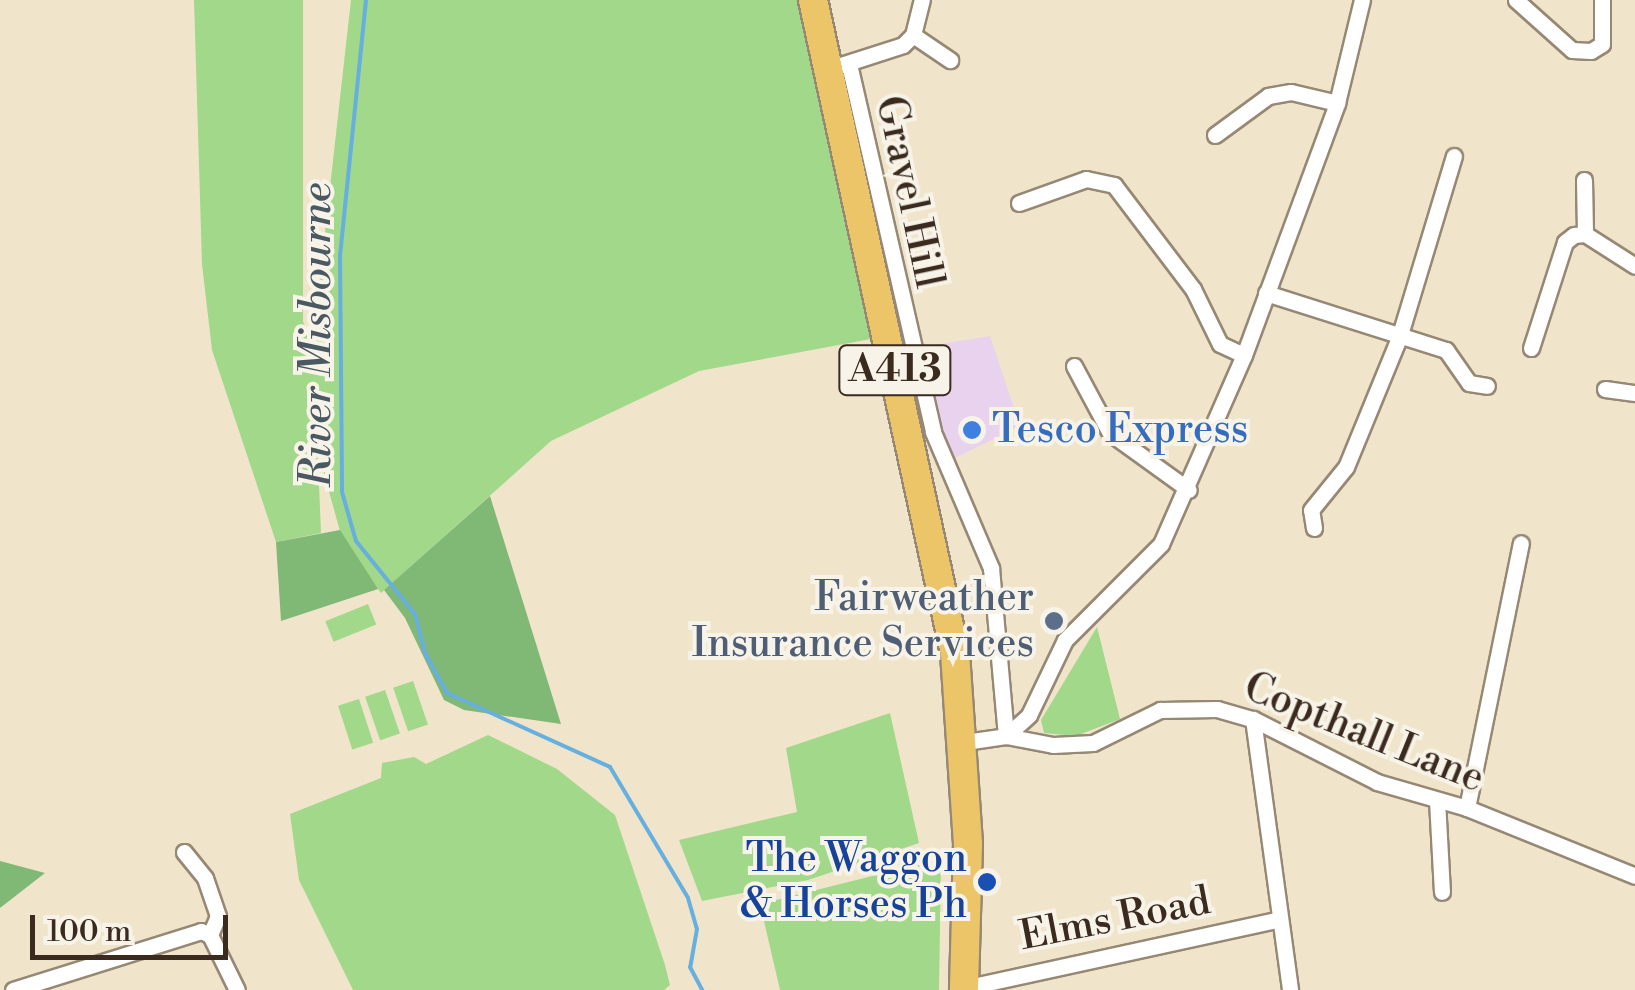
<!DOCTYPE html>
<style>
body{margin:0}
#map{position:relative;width:1635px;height:990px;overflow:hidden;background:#f0e5ca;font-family:"Libre Bodoni",serif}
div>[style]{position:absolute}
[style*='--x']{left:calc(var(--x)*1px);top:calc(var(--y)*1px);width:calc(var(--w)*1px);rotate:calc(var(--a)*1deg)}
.built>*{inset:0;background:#e8d2ee}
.green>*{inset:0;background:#a1d88a;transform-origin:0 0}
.forest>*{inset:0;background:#80b876}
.stream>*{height:4px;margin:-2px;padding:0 2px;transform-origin:2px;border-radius:2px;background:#66afde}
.roads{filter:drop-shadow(2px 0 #968874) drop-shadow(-2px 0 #968874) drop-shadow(0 2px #968874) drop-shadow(0 -2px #968874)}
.street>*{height:15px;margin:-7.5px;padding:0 7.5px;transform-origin:7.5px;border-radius:7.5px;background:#fff}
.highway>*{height:28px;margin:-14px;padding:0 14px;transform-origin:14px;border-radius:14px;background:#edc569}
.dots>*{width:28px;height:28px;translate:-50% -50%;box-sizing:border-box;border:5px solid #f7f3e8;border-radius:50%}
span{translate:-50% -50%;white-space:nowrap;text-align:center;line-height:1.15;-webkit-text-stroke:8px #f7f3e8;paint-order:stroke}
.shield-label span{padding:2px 8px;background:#f7f3e8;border:2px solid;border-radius:8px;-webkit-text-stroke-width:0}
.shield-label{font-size:38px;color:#3b2a1e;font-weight:700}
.street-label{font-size:40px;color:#3b2a1e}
.shop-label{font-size:40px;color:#366cbe}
.left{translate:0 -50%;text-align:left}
.service-label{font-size:40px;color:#4e5e75}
.right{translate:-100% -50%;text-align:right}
.transit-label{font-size:40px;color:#164399}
.water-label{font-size:42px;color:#4a5961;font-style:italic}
.scale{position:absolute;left:30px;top:915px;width:198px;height:45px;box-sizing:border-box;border:5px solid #3b2a1e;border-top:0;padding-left:12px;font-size:30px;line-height:35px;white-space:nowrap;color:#3b2a1e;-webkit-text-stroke:8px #f7f3e8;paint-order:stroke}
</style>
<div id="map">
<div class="built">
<div style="clip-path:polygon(990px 336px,1020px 426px,953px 459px,916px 348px)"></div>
</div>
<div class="green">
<div style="clip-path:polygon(194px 0,303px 0,303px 321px,312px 348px,351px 0,813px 0,887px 336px,699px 371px,551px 441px,381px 593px,343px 542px,322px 466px,315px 386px,321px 533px,276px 542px,212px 350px,202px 264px)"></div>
<div style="left:368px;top:604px;width:22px;height:46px;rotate:68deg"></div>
<div style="clip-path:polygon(1097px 627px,1120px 719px,1076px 736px,1044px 733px,1041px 720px)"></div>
<div style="left:413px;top:681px;width:46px;height:21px;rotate:71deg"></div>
<div style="left:385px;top:690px;width:46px;height:21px;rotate:71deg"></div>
<div style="left:359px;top:699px;width:46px;height:22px;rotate:72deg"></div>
<div style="clip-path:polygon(890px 713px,919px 843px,808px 880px,702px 901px,679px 840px,797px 812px,786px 748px)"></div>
<div style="clip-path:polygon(488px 735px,557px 769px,615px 815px,665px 965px,670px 985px,664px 990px,353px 990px,299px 880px,290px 814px,381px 778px,382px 763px,414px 757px,426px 764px)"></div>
<div style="clip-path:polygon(941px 859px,939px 990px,780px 990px,760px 904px)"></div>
</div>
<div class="forest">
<div style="clip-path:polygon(490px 496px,561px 724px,464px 710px,444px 700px,405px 618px,384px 590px)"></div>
<div style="clip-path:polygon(340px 530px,378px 589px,281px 621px,276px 542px)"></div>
<div style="clip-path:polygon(0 861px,45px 873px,0 908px)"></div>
</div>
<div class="stream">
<div style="--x:366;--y:0;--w:255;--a:95.8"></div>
<div style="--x:340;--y:254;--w:238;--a:89.5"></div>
<div style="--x:342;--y:492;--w:51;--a:74.1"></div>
<div style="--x:356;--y:541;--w:94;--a:51.1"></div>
<div style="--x:415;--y:614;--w:40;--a:75.6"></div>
<div style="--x:425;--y:653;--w:46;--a:61.2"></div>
<div style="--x:447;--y:693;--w:179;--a:24.4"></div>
<div style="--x:610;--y:767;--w:152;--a:59.2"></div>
<div style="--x:688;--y:898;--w:32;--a:74"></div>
<div style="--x:697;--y:929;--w:39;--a:100"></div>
<div style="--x:690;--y:967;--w:26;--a:62"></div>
</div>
<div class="roads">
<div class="street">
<div style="--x:1516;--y:0;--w:75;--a:41.8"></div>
<div style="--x:1572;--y:50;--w:19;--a:3"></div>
<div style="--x:1591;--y:51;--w:13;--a:-32"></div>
<div style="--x:1602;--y:44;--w:44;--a:-90"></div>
<div style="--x:913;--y:35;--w:45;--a:34"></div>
<div style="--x:849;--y:64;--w:377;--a:77.1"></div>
<div style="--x:933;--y:432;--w:148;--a:66.9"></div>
<div style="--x:991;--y:568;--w:169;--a:84.9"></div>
<div style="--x:841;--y:65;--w:65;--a:-17.9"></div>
<div style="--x:903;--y:45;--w:14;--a:-45"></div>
<div style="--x:913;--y:35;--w:36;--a:-76"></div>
<div style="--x:1215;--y:135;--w:66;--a:-36.3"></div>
<div style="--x:1268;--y:96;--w:23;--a:-10"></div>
<div style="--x:1291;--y:92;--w:47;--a:13.4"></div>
<div style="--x:1584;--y:180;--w:54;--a:88.9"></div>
<div style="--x:1019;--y:203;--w:71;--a:-19.7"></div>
<div style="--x:1086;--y:179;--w:29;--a:12"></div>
<div style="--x:1114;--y:185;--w:131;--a:52.8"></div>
<div style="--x:1193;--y:289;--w:61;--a:63.9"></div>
<div style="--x:1220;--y:344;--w:26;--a:25"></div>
<div style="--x:1266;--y:293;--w:189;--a:17.6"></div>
<div style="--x:1446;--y:350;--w:40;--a:55.1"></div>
<div style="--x:1469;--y:383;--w:18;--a:9"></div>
<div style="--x:1531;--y:348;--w:111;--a:-72.2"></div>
<div style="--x:1565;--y:242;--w:11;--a:-38"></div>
<div style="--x:1574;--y:235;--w:11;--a:-5"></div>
<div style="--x:1585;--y:234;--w:59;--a:32.6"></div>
<div style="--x:1074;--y:366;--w:76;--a:61.8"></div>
<div style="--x:1110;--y:433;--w:97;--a:35.8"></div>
<div style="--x:1605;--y:389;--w:30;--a:8"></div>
<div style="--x:1314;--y:528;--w:18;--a:-99"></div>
<div style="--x:1311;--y:510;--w:55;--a:-50.9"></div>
<div style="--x:1346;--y:467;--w:139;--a:-67.7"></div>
<div style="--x:1399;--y:338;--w:190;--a:-73.2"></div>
<div style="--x:1253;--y:719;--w:274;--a:82.2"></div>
<div style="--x:1006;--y:736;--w:48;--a:10.8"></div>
<div style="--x:1053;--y:745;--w:40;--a:-2.9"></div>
<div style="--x:1093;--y:743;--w:75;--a:-26.2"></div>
<div style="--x:1160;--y:710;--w:57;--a:-1"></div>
<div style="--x:1217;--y:709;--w:37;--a:16"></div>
<div style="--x:1253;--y:719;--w:139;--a:26.9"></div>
<div style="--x:1377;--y:782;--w:94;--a:16.1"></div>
<div style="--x:1467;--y:808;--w:181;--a:22"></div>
<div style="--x:965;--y:742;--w:41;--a:-8.3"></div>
<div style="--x:1006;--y:736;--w:31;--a:-42"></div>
<div style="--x:1029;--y:715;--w:83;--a:-64.4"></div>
<div style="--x:1065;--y:640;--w:136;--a:-45"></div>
<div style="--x:1161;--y:544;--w:206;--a:-66.3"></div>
<div style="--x:1244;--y:355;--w:269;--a:-69.7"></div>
<div style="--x:1337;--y:103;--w:106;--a:-76.4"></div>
<div style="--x:1437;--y:800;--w:92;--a:86.9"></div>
<div style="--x:1467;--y:808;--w:270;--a:-78.5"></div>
<div style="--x:184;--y:852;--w:33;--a:51"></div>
<div style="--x:205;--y:878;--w:40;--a:71.1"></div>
<div style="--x:218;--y:916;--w:21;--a:113"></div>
<div style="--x:210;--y:935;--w:61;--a:63.9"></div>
<div style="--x:964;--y:988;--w:323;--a:-12.3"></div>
<div style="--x:13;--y:990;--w:197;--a:-17.4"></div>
<div style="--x:201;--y:931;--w:10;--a:24"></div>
</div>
<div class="highway">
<div style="--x:813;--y:0;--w:668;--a:77.73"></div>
<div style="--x:955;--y:653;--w:191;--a:86.1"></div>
<div style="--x:968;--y:844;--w:146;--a:91.6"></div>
</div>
</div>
<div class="dots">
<div style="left:972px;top:430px;background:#3f7fe0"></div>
<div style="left:1054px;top:621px;background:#5c6f8a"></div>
<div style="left:987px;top:882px;background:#1a4fb4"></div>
</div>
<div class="shield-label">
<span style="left:895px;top:370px">A413</span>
</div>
<div class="street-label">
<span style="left:909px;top:192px;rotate:78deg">Gravel Hill</span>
<span style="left:1364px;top:733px;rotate:22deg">Copthall Lane</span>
<span style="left:1115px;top:919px;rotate:-11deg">Elms Road</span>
</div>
<div class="shop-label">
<span class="left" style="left:992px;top:430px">Tesco Express</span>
</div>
<div class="service-label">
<span class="right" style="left:1034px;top:621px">Fairweather<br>Insurance Services</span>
</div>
<div class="transit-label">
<span class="right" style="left:967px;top:882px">The Waggon<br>&amp; Horses Ph</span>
</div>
<div class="water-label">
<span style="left:318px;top:335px;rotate:-90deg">River Misbourne</span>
</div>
<div class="scale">100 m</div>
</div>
